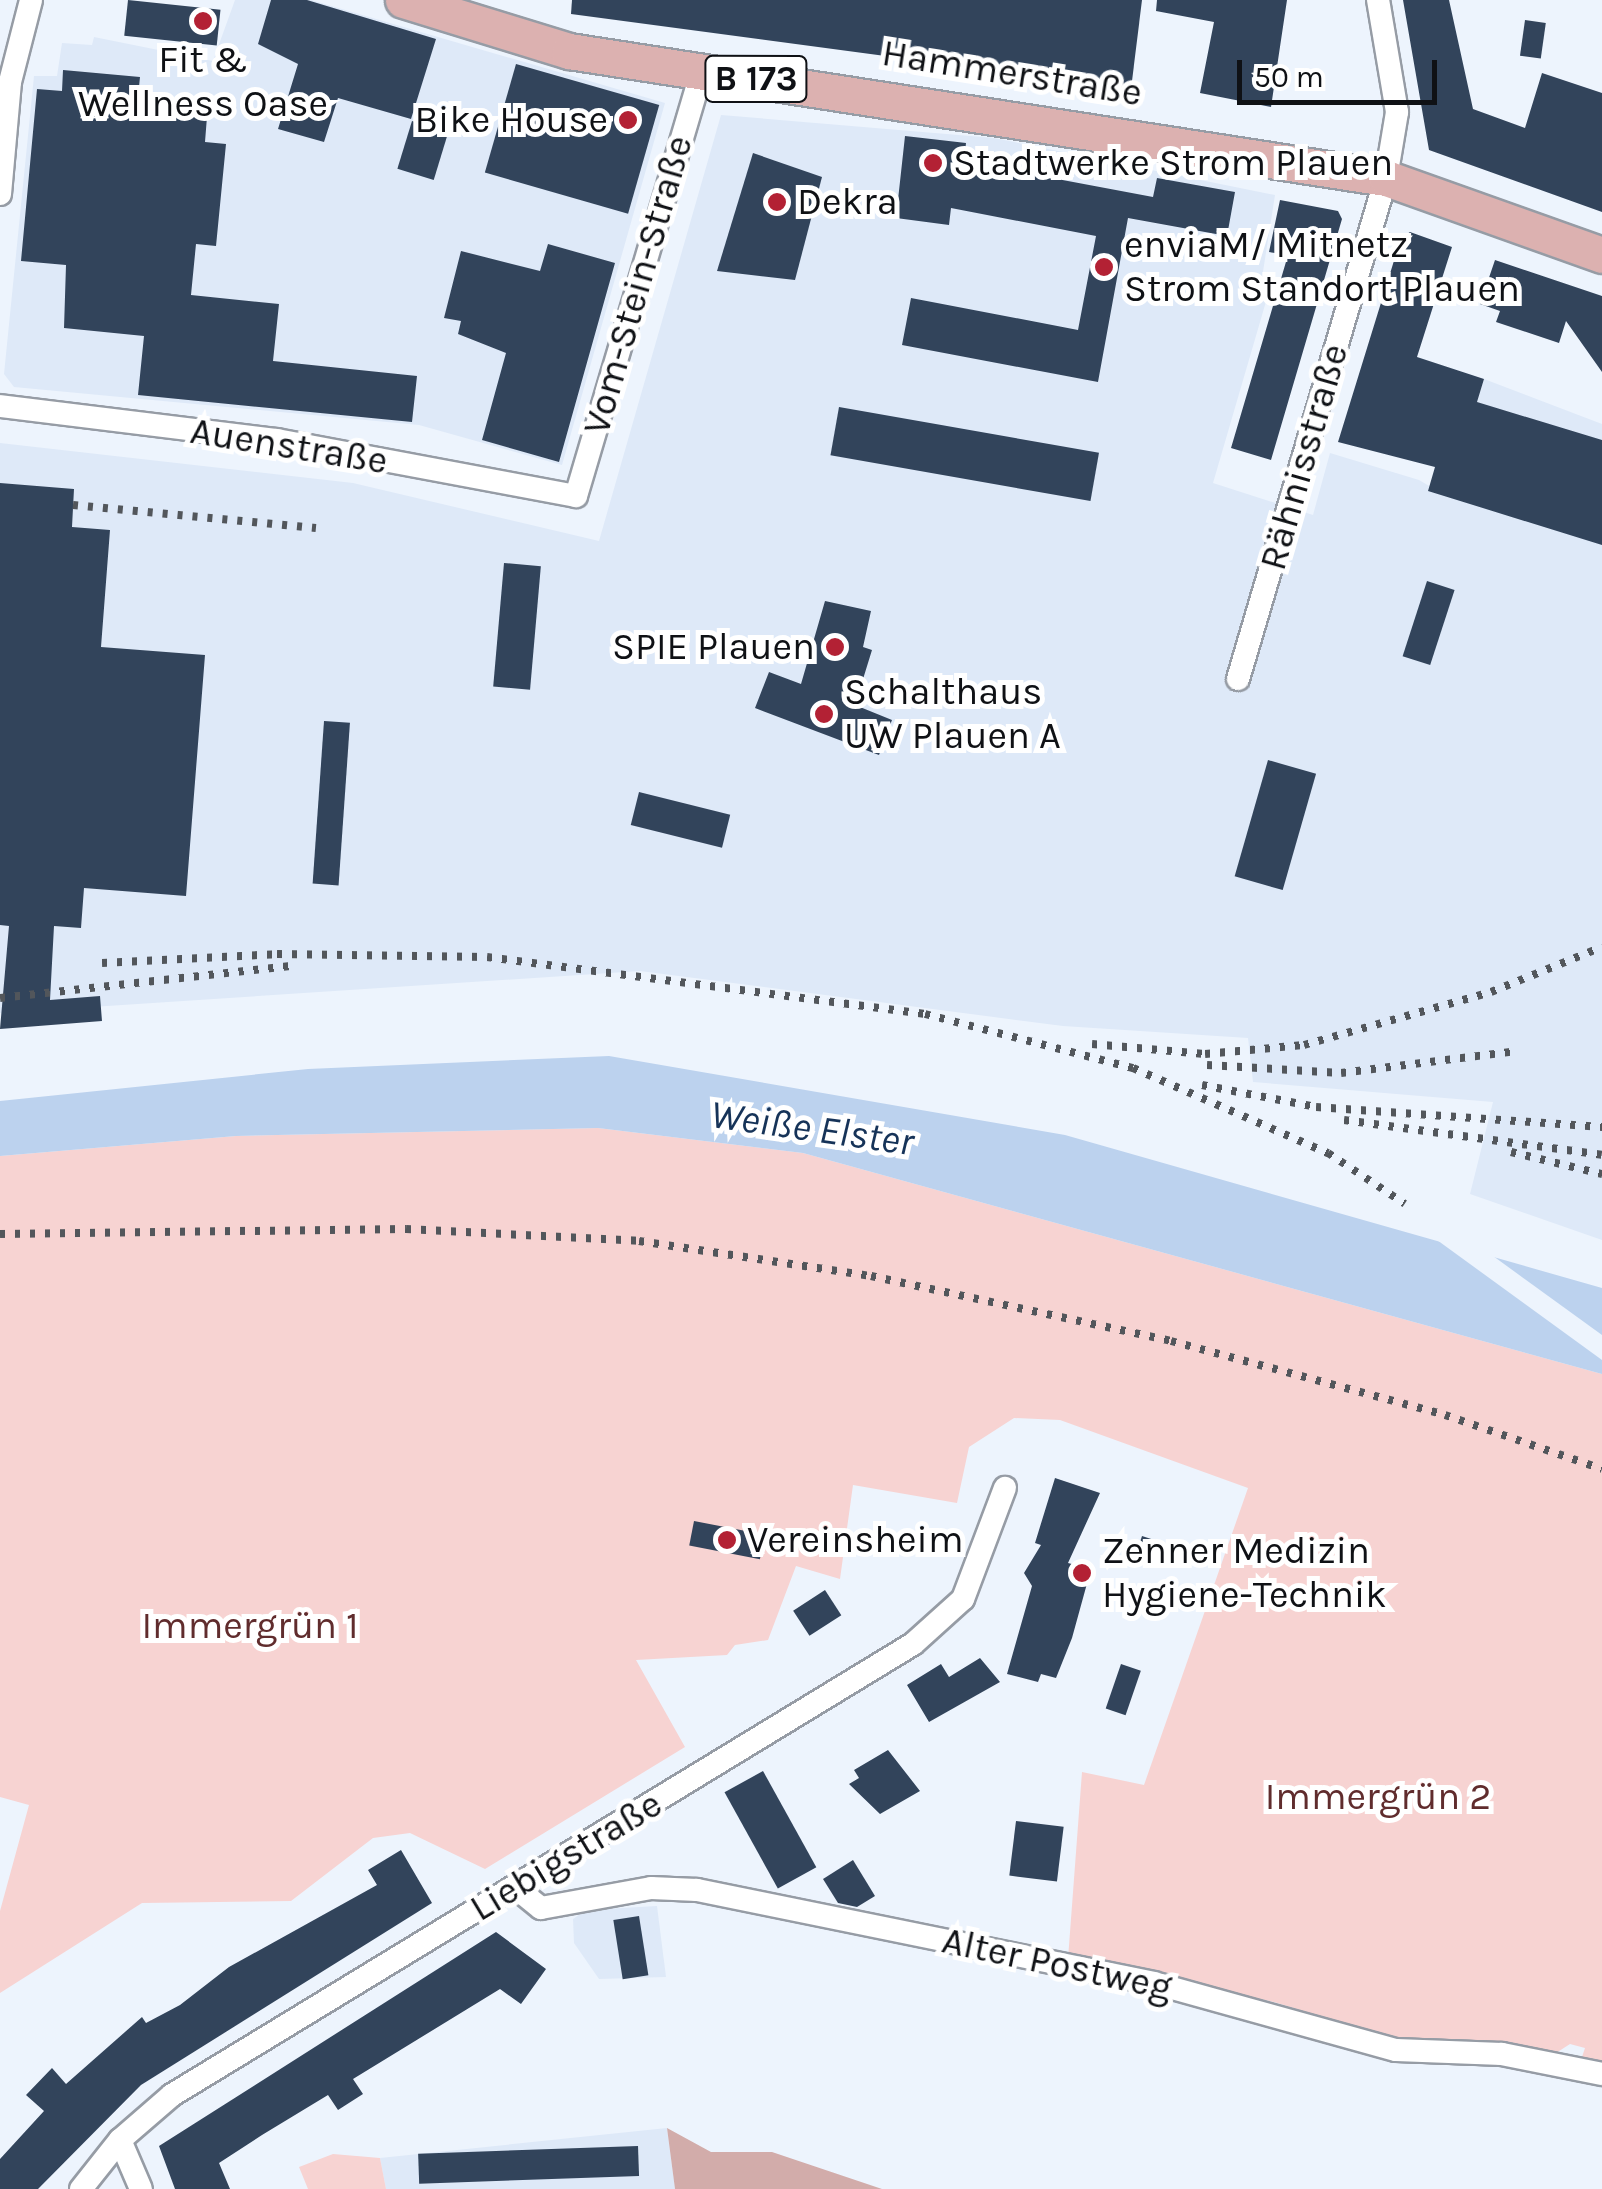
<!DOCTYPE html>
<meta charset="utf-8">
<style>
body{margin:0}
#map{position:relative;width:1602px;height:2189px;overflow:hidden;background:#edf4fd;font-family:Karla,sans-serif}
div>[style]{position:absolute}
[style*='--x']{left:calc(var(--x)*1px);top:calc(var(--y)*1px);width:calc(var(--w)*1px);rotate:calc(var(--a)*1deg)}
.built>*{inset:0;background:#dee9f8}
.green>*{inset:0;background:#f7d3d2}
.forest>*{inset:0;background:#d2acaa}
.water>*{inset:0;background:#bcd2ee}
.pier>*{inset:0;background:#edf4fd}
.building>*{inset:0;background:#32445b;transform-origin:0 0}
.roads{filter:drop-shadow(2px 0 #969ca5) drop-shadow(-2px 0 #969ca5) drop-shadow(0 2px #969ca5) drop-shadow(0 -2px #969ca5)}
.minor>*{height:22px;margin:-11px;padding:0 11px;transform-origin:11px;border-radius:11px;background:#fff}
.primary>*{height:35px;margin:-17.5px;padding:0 17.5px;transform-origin:17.5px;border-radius:17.5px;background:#dcb1b0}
.rail>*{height:8px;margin-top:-4px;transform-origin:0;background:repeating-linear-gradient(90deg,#52565b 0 5px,transparent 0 15px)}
.dots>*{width:28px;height:28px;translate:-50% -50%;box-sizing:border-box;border:5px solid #fff;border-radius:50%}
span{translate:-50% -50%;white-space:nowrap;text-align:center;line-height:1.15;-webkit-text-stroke:10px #fff;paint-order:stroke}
.shield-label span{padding:2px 8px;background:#fff;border:2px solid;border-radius:8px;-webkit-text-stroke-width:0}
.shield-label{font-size:35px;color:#0f1115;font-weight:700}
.poi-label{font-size:38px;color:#0f1115}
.right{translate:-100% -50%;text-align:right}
.left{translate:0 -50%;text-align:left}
.street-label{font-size:38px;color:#0f1115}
.park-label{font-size:38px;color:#602c2d}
.water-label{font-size:40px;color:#163358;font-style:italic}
.scale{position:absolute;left:1237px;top:60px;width:200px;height:45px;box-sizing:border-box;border:5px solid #0f1115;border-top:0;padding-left:12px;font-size:30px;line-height:35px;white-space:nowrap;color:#0f1115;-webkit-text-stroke:8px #fff;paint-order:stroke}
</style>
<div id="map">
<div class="built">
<div style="clip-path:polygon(235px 0,311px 0,665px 103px,562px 465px,419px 425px,14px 387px,4px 374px,34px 76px,57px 76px,62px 43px,92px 45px,94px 37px,213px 61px)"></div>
<div style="clip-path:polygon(721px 115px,994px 138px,1275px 195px,1262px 278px,1272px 281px,1213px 483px,1313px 515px,1330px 453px,1419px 480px,1448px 497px,1484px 379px,1602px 424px,1602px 1240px,1470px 1194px,1493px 1102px,1253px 1082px,1248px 1038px,1063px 1026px,640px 971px,0 1013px,0 443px,353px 483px,599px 541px)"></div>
<div style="clip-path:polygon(657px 1906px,666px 1977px,599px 1979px,574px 1943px,573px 1919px,586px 1910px)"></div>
<div style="clip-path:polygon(667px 2128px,675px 2189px,386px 2189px,380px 2158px)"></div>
</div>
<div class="green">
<div style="clip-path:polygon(598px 1128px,803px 1153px,1602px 1374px,1602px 2065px,1581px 2060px,1585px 2048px,1570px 2044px,1556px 2053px,1410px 2044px,1274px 2002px,1068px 1959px,1082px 1772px,1144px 1785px,1248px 1488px,1060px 1420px,1014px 1418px,969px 1447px,957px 1503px,853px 1485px,840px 1579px,796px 1566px,768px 1640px,735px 1645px,727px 1655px,636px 1660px,685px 1747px,485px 1869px,410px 1833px,373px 1838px,291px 1901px,142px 1903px,0 1993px,0 1911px,29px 1805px,0 1797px,0 1156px,236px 1136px)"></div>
<div style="clip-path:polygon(333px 2154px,380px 2158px,386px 2189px,308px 2189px,299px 2167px)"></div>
</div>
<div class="forest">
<div style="clip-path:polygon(667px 2128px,711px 2152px,772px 2152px,882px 2189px,675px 2189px)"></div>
</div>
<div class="water">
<div style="clip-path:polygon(609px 1056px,1065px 1135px,1602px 1288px,1602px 1374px,803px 1153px,598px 1128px,236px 1136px,0 1156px,0 1101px,308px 1069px)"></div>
</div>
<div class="pier">
<div style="clip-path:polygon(1426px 1232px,1482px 1248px,1602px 1335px,1602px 1360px)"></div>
</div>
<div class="building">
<div style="left:128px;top:0;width:93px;height:36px;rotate:6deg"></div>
<div style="clip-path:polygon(271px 0,307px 0,436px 39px,411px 119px,338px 98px,324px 142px,278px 129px,298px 64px,258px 44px)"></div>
<div style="clip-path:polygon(572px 0,1142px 0,1131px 89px,571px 14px)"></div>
<div style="clip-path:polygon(1157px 0,1287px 0,1271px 107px,1200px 93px,1214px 22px,1156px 11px)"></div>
<div style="clip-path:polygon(1403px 0,1449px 0,1473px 109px,1525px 128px,1542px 73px,1602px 93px,1602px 212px,1429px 150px)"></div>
<div style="left:1525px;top:20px;width:21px;height:36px;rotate:8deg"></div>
<div style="left:516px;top:64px;width:149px;height:113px;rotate:16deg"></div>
<div style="clip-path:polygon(63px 70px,140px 77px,138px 97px,208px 104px,205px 142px,226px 144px,216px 246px,196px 244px,191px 295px,279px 304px,273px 361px,417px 376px,412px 422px,138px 395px,144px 336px,64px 328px,66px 265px,21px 261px,37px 89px,62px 91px)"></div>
<div style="left:412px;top:121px;width:38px;height:50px;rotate:17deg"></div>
<div style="clip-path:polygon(905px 136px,966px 143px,963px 171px,1002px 178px,1004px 169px,1153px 197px,1157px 178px,1235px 192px,1227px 236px,1128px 218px,1098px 382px,902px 345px,911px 298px,1078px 330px,1096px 236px,951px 208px,949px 225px,896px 218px)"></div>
<div style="clip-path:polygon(753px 153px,822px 177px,795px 280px,717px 271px)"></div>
<div style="clip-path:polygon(1280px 200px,1338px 211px,1342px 219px,1271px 460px,1231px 448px,1288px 255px,1269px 252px)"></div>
<div style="clip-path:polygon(1410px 232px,1452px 247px,1417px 357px,1484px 379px,1477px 402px,1602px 440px,1602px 545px,1428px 491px,1435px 467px,1338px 442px,1401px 238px)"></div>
<div style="clip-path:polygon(548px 244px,615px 263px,559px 462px,482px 440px,506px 353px,458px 334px,461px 321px,444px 318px,461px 251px,540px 271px)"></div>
<div style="clip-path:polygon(1495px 260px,1602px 296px,1602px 372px,1566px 321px,1559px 343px,1496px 322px,1500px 311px,1480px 304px)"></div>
<div style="left:839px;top:407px;width:264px;height:49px;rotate:10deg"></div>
<div style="clip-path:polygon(0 483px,74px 489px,72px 527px,110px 530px,101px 647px,205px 655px,186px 896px,84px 888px,81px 928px,54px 926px,50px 1000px,100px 996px,102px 1021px,0 1029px,9px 926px,0 925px)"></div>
<div style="left:504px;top:563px;width:37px;height:124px;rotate:5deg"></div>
<div style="left:1427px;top:581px;width:29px;height:79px;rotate:18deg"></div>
<div style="clip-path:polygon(825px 601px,871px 611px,863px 647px,872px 650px,855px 705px,892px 720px,879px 755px,755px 708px,769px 672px,801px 684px)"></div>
<div style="left:324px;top:721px;width:26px;height:163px;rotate:4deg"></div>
<div style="left:1268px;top:760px;width:50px;height:121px;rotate:16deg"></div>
<div style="left:639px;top:792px;width:94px;height:34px;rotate:14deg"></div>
<div style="clip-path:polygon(1055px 1478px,1100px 1493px,1068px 1563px,1091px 1569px,1072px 1638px,1056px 1678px,1041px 1674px,1038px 1682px,1007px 1674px,1032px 1586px,1024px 1573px,1041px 1545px,1035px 1543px)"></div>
<div style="left:694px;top:1521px;width:72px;height:25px;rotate:11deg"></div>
<div style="left:1142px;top:1536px;width:25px;height:20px;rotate:18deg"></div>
<div style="left:825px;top:1590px;width:30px;height:38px;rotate:57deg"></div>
<div style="clip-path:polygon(980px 1658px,1000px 1682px,929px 1722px,907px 1685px,941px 1664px,949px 1677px)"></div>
<div style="left:1121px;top:1664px;width:21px;height:47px;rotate:19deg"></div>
<div style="clip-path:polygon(888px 1750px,920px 1791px,880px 1814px,849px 1784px,859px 1778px,854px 1770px)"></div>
<div style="left:763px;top:1771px;width:110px;height:44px;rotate:61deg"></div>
<div style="left:1016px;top:1821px;width:48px;height:55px;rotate:7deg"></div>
<div style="clip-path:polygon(401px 1850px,432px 1903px,141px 2085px,38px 2189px,0 2189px,0 2159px,44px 2111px,26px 2095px,52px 2068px,66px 2084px,142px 2017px,146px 2023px,180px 2005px,229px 1967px,377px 1885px,368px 1870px)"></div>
<div style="clip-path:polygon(853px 1860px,875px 1896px,857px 1907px,838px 1903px,823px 1879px)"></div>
<div style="left:639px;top:1916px;width:60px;height:26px;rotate:81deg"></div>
<div style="clip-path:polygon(496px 1932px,546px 1969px,521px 2004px,500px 1989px,353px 2079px,363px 2094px,338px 2110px,328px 2095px,262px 2135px,219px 2163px,230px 2189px,175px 2189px,159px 2146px)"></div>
<div style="left:638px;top:2146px;width:30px;height:220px;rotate:88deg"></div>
</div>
<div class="roads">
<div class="minor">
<div style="--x:0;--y:194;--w:112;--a:-84.9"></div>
<div style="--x:10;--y:82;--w:85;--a:-75.6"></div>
<div style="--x:0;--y:406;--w:279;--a:7"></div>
<div style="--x:277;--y:440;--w:304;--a:10.6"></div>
<div style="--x:576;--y:496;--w:441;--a:-73.5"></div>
<div style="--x:1238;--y:679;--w:522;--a:-73.54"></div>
<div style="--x:1386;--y:178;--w:67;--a:-80.5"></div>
<div style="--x:1397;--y:112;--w:114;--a:-99.6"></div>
<div style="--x:516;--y:1888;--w:32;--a:39"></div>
<div style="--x:541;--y:1908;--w:112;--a:-10.3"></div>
<div style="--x:651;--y:1888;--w:46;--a:2.5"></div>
<div style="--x:697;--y:1890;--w:466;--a:11.5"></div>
<div style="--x:1154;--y:1983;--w:251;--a:15.5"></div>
<div style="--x:1396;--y:2050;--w:106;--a:2.2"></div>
<div style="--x:1502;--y:2054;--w:102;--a:11.3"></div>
<div style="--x:120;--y:2140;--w:53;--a:66.8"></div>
<div style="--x:81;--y:2189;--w:63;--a:-51.5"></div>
<div style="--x:120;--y:2140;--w:69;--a:-40.9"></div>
<div style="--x:172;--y:2095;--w:867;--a:-31.33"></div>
<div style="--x:913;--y:1644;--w:67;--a:-42"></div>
<div style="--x:963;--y:1599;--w:119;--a:-69.3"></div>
</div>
<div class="primary">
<div style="--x:403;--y:0;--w:174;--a:17.1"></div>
<div style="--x:569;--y:51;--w:827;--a:8.84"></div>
<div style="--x:1386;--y:178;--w:229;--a:19.6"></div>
</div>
</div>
<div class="rail">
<div style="--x:73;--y:505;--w:244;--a:5.4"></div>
<div style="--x:102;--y:963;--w:175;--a:-2.9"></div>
<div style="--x:277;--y:954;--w:210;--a:0.8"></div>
<div style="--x:487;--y:957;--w:442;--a:7.4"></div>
<div style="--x:925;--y:1014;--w:215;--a:14.6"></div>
<div style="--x:1133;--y:1068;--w:213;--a:23.6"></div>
<div style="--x:1328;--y:1153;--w:92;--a:33.5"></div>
<div style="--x:0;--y:998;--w:299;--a:-6.3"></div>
<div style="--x:1092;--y:1044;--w:113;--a:5.1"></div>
<div style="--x:1205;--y:1054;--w:99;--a:-5.2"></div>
<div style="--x:1304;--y:1045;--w:194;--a:-15.8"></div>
<div style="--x:1491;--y:992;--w:120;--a:-22.1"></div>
<div style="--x:1207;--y:1065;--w:134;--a:3.4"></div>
<div style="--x:1341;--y:1073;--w:177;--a:-7.1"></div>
<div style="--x:1202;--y:1085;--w:116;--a:10.9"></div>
<div style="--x:1316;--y:1107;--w:287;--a:4"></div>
<div style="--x:1344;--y:1120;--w:260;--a:7.7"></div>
<div style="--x:1511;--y:1152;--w:94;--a:13.6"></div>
<div style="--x:0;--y:1234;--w:406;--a:-0.7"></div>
<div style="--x:406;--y:1229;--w:233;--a:2.9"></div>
<div style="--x:639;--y:1241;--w:235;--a:8.6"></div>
<div style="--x:871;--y:1276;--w:307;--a:12.2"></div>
<div style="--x:1171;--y:1341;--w:284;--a:15.1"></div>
<div style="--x:1445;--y:1415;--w:166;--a:19"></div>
</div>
<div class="dots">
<div style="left:203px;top:21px;background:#b32134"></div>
<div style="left:628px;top:120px;background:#b32134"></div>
<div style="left:933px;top:163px;background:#b32134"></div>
<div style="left:777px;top:202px;background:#b32134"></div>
<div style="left:1104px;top:267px;background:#b32134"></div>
<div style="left:835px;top:647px;background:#b32134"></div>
<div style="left:824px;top:714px;background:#b32134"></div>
<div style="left:727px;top:1540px;background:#b32134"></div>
<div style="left:1082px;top:1573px;background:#b32134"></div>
</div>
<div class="shield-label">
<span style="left:756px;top:79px">B 173</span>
</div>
<div class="poi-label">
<span style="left:203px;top:82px">Fit &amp;<br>Wellness Oase</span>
<span class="right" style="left:608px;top:120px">Bike House</span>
<span class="left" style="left:953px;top:163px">Stadtwerke Strom Plauen</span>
<span class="left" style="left:797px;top:202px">Dekra</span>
<span class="left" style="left:1124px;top:267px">enviaM/ Mitnetz<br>Strom Standort Plauen</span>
<span class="right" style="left:815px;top:647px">SPIE Plauen</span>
<span class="left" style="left:844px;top:714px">Schalthaus<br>UW Plauen A</span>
<span class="left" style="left:747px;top:1540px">Vereinsheim</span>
<span class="left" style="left:1102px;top:1573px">Zenner Medizin<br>Hygiene-Technik</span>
</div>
<div class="street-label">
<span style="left:1012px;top:73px;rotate:9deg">Hammerstraße</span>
<span style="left:638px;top:285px;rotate:-74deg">Vom-Stein-Straße</span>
<span style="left:289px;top:446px;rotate:9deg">Auenstraße</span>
<span style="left:1304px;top:457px;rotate:-74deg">Rähnisstraße</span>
<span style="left:566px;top:1856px;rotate:-31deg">Liebigstraße</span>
<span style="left:1057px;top:1964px;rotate:12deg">Alter Postweg</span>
</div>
<div class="park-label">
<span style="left:250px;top:1626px">Immergrün 1</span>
<span style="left:1378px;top:1797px">Immergrün 2</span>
</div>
<div class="water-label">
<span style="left:812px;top:1128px;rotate:8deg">Weiße Elster</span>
</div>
<div class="scale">50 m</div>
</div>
